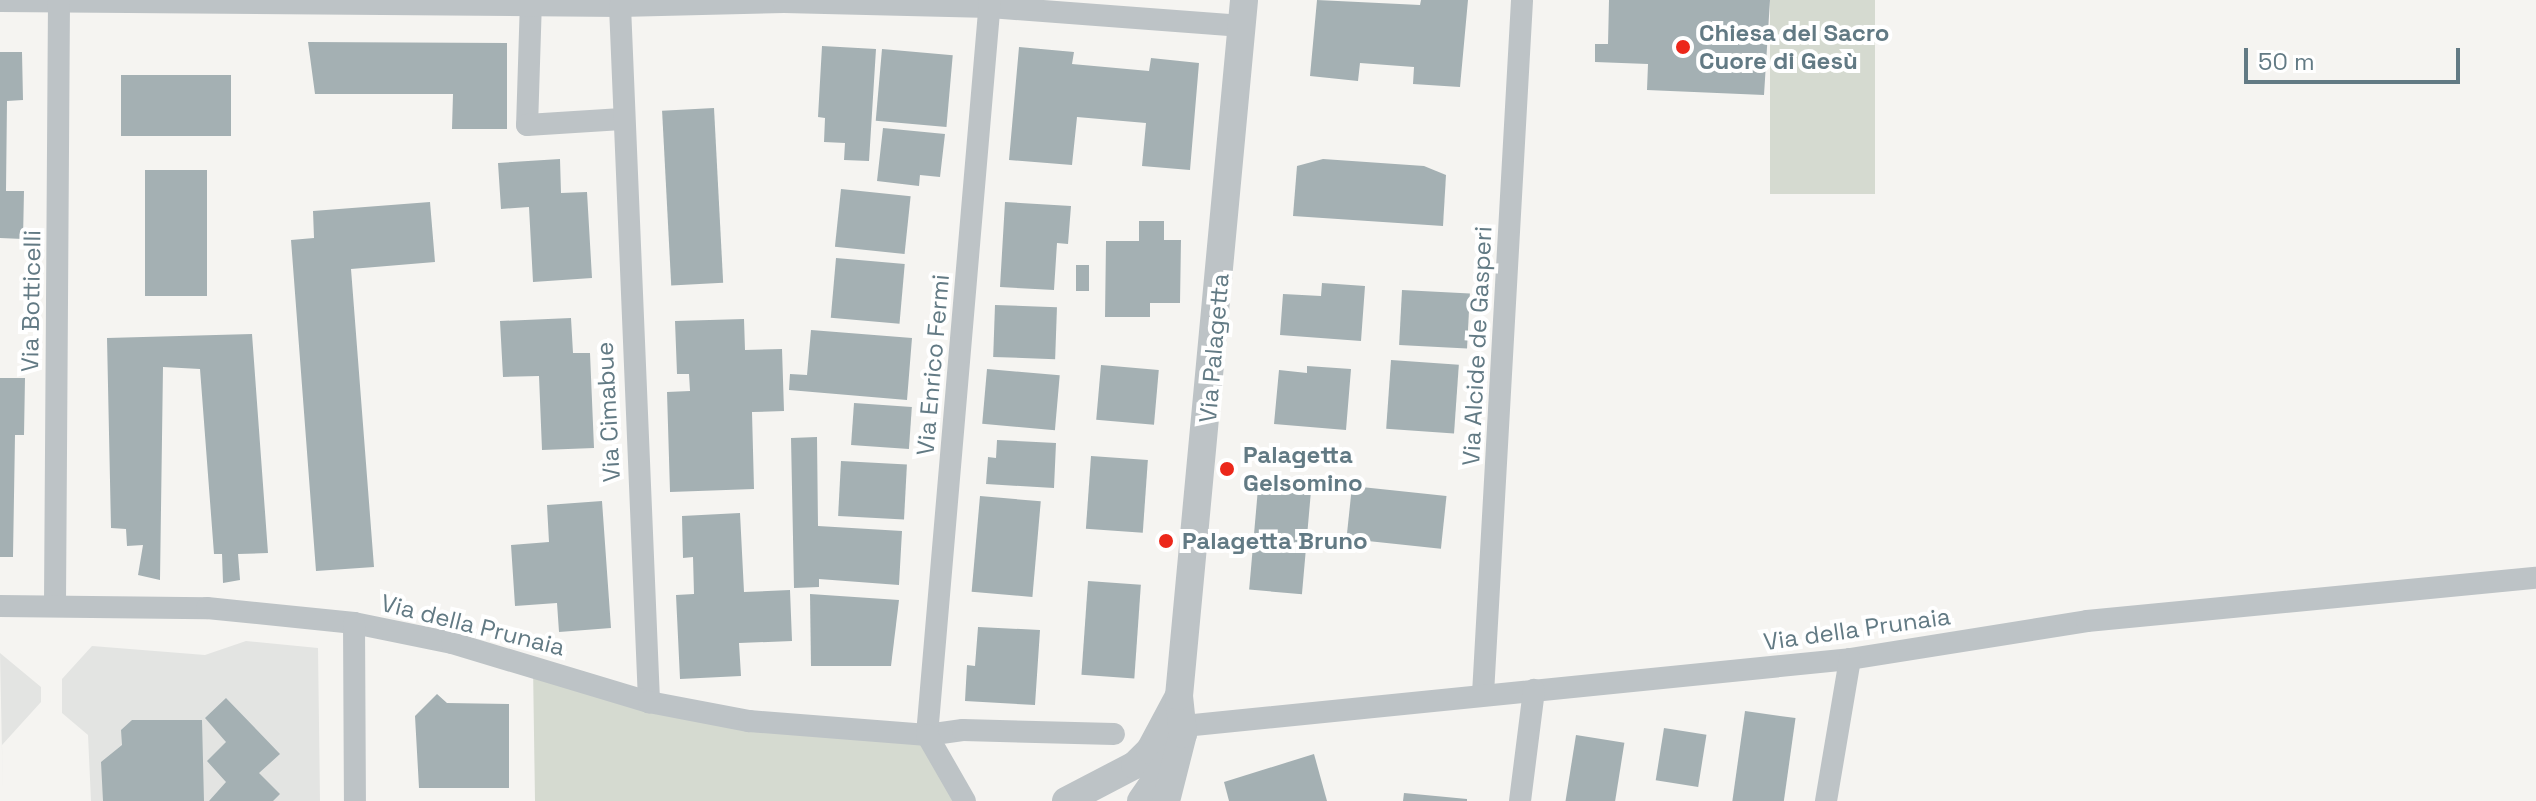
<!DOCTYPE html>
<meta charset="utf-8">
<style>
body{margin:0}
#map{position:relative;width:2536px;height:801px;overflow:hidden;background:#f5f4f1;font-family:"Space Grotesk",sans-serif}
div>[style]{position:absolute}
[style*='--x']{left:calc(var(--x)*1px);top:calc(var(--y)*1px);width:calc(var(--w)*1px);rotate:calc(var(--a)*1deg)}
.built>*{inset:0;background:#e3e4e2}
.green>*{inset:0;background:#d5dad0;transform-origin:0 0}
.building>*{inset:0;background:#a4b0b3;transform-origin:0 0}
.minor>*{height:22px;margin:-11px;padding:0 11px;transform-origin:11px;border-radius:11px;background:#bdc3c6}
.tertiary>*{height:28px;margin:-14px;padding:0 14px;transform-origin:14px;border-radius:14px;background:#bdc3c6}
.dots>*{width:22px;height:22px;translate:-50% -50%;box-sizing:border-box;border:4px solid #fff;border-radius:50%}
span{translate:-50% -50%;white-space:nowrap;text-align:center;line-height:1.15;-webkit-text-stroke:8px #fff;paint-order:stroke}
.poi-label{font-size:24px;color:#627a84;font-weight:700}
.left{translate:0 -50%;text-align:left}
.street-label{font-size:24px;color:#627a84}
.scale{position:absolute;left:2244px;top:48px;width:216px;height:36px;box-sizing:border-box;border:4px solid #627a84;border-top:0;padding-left:10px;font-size:24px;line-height:28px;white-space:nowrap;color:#627a84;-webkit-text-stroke:6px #fff;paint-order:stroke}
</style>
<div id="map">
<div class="built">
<div style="clip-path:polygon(246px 641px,318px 648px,320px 801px,91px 801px,88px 735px,62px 713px,62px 679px,92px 646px,205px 655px)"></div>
<div style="clip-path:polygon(0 653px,41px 687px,41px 702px,2px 745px,3px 801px)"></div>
</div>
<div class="green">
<div style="left:1770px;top:0;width:105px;height:194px"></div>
<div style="clip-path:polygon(533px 666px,649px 702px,927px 735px,965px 801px,535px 801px)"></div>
</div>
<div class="building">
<div style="clip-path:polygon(1317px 0,1420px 5px,1421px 0,1468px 0,1460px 87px,1413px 84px,1414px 67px,1360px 63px,1358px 81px,1310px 76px)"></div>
<div style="clip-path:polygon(1609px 0,1770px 0,1764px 95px,1647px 90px,1648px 64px,1595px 62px,1595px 44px,1608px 44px)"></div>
<div style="clip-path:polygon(308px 42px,507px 43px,507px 129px,452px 129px,453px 94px,315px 94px)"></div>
<div style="clip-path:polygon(822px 46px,876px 49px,869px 161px,844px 160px,845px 143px,824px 142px,825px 118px,818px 117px)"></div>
<div style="clip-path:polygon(1019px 47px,1074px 52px,1072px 64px,1149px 71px,1151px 58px,1199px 63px,1190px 170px,1142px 166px,1146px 123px,1077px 117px,1072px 165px,1009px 160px)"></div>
<div style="left:882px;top:49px;width:71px;height:72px;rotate:5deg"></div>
<div style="clip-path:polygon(0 52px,22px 52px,23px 100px,7px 101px,6px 191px,24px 191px,23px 239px,0 238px)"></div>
<div style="left:121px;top:75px;width:110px;height:61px"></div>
<div style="left:714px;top:108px;width:175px;height:52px;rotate:87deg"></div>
<div style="clip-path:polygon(883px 128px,945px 134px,940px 177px,920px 175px,919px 186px,877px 181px)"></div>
<div style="clip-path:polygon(560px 159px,561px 193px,587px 192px,592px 278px,533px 282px,529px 207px,501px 209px,498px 163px)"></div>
<div style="clip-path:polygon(1323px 159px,1424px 166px,1446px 175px,1443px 226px,1293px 216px,1297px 166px)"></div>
<div style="left:145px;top:170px;width:62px;height:126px"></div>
<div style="left:841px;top:189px;width:70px;height:58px;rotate:6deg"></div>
<div style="clip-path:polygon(430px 202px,435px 262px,351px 269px,374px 567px,316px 571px,291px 240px,314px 238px,313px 211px)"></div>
<div style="clip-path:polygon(1005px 202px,1071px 206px,1068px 244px,1057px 243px,1054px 290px,1000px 287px)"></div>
<div style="clip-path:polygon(1139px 221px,1164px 221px,1164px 240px,1181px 240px,1180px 303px,1150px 303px,1150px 317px,1105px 317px,1106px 241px,1139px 241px)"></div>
<div style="left:836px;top:258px;width:69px;height:60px;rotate:5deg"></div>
<div style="left:1076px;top:265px;width:13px;height:26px"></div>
<div style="clip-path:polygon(1322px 283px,1365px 286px,1361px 341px,1280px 335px,1283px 294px,1321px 296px)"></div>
<div style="left:1402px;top:290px;width:68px;height:55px;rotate:3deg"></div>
<div style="left:995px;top:305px;width:62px;height:52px;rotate:2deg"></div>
<div style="clip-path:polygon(571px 318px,573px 353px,590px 353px,594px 448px,542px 450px,539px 376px,503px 377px,500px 321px)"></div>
<div style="clip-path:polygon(744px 319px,745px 350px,782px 349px,784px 411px,752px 412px,754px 489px,670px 492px,667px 392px,690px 391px,689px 374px,677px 374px,675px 321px)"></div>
<div style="clip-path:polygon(811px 330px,912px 338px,907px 400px,789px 390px,790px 374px,807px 375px)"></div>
<div style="clip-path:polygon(252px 334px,268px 553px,238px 554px,240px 580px,223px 583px,222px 554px,214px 554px,200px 369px,163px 367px,160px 580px,138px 575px,143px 545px,127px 546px,126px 529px,111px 528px,107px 338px)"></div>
<div style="left:1391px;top:360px;width:68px;height:69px;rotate:4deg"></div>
<div style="left:1101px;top:365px;width:58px;height:55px;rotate:5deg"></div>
<div style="clip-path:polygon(1307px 366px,1351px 369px,1346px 430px,1274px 424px,1279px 370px,1307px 373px)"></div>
<div style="left:987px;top:369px;width:73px;height:55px;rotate:5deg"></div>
<div style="clip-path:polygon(0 378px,25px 378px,24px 435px,15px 435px,13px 557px,0 557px)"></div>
<div style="left:854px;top:403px;width:58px;height:42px;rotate:4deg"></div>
<div style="clip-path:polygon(817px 437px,818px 526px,902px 531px,899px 585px,819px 579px,819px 587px,794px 588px,791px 438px)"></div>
<div style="clip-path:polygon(997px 440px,1056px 443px,1054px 488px,986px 484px,988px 457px,996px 458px)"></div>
<div style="left:1091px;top:456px;width:57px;height:73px;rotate:4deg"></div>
<div style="left:841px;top:461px;width:66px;height:55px;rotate:3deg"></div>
<div style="left:1259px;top:477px;width:53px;height:113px;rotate:5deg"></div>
<div style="left:1352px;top:486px;width:95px;height:53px;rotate:6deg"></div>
<div style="left:980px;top:496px;width:61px;height:96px;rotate:5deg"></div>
<div style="clip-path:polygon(602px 501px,611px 628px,559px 632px,557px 603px,515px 606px,511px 545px,549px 542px,547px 505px)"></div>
<div style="clip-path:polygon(740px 513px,744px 592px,790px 590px,792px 641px,739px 643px,741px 676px,680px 679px,676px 595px,694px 594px,693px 557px,683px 558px,682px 516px)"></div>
<div style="left:1088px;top:581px;width:53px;height:94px;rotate:4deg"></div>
<div style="clip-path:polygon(810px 594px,899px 600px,891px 666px,811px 666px)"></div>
<div style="clip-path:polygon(978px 627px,1040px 630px,1035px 705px,965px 701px,967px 665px,975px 666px)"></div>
<div style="clip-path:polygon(437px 694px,447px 703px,509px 704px,509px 788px,419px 788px,415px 716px)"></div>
<div style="clip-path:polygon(226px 698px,280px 754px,259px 773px,280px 794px,273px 801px,209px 801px,226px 782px,207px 761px,226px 742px,205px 718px)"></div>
<div style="left:1745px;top:711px;width:51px;height:91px;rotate:8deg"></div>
<div style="clip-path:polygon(132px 720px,202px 720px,204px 801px,103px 801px,101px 762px,122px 745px,121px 730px)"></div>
<div style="left:1664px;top:728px;width:43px;height:53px;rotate:9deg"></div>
<div style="left:1576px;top:735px;width:49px;height:67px;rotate:9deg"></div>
<div style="clip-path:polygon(1314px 754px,1327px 801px,1229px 801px,1224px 782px)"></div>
<div style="clip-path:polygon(1404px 793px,1467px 799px,1467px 801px,1403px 801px)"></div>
</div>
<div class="minor">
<div style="--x:531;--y:0;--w:125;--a:91.8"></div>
<div style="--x:527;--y:125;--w:95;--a:-3.6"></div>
<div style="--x:0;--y:1;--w:620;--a:0.46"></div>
<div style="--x:620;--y:6;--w:164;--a:-1.4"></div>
<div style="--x:784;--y:2;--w:206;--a:1.4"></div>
<div style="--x:990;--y:7;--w:253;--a:4.3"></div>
<div style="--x:620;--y:6;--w:697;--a:87.61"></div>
<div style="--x:55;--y:603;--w:603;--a:-89.62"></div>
<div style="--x:0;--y:606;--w:207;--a:0.6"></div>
<div style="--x:207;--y:608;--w:148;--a:5.8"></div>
<div style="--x:354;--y:623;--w:100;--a:11.5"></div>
<div style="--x:452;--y:643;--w:206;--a:16.7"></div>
<div style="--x:649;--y:702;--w:102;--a:10.8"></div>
<div style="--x:749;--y:721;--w:179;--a:4.5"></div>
<div style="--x:927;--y:735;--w:36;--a:-8"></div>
<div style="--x:963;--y:730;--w:151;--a:1.5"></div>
<div style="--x:354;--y:623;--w:178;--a:89.7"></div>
<div style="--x:1483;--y:694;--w:695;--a:-86.78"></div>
<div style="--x:1184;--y:726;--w:669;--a:-5.74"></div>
<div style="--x:1850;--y:659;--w:240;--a:-9.1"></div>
<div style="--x:2087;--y:621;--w:451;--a:-5.5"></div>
<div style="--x:927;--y:735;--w:738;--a:-85.1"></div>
<div style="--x:927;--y:735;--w:76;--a:60.1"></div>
<div style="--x:1520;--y:801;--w:112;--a:-82.8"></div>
<div style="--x:1826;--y:801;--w:144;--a:-80.4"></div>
</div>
<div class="tertiary">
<div style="--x:1066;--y:801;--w:78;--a:-27.6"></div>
<div style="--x:1135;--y:765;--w:21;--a:-45"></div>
<div style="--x:1150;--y:750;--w:61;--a:-61.8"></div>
<div style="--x:1141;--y:801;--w:55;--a:-55.4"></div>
<div style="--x:1166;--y:801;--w:69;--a:-75.8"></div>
<div style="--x:1183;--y:734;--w:38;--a:-96"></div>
<div style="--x:1179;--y:696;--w:699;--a:-84.66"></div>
</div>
<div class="dots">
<div style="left:1683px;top:47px;background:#ec271a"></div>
<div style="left:1227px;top:469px;background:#ec271a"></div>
<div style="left:1166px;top:541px;background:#ec271a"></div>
</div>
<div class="poi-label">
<span class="left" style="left:1699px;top:47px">Chiesa del Sacro<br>Cuore di Gesù</span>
<span class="left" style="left:1243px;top:469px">Palagetta<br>Gelsomino</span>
<span class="left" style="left:1182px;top:541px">Palagetta Bruno</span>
</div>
<div class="street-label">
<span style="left:31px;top:301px;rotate:-89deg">Via Botticelli</span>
<span style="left:1477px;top:346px;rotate:-87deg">Via Alcide de Gasperi</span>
<span style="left:1214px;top:348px;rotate:-85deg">Via Palagetta</span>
<span style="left:933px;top:365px;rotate:-85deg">Via Enrico Fermi</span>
<span style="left:608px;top:412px;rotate:-93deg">Via Cimabue</span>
<span style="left:473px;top:625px;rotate:14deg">Via della Prunaia</span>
<span style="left:1857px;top:629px;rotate:-8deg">Via della Prunaia</span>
</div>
<div class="scale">50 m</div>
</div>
